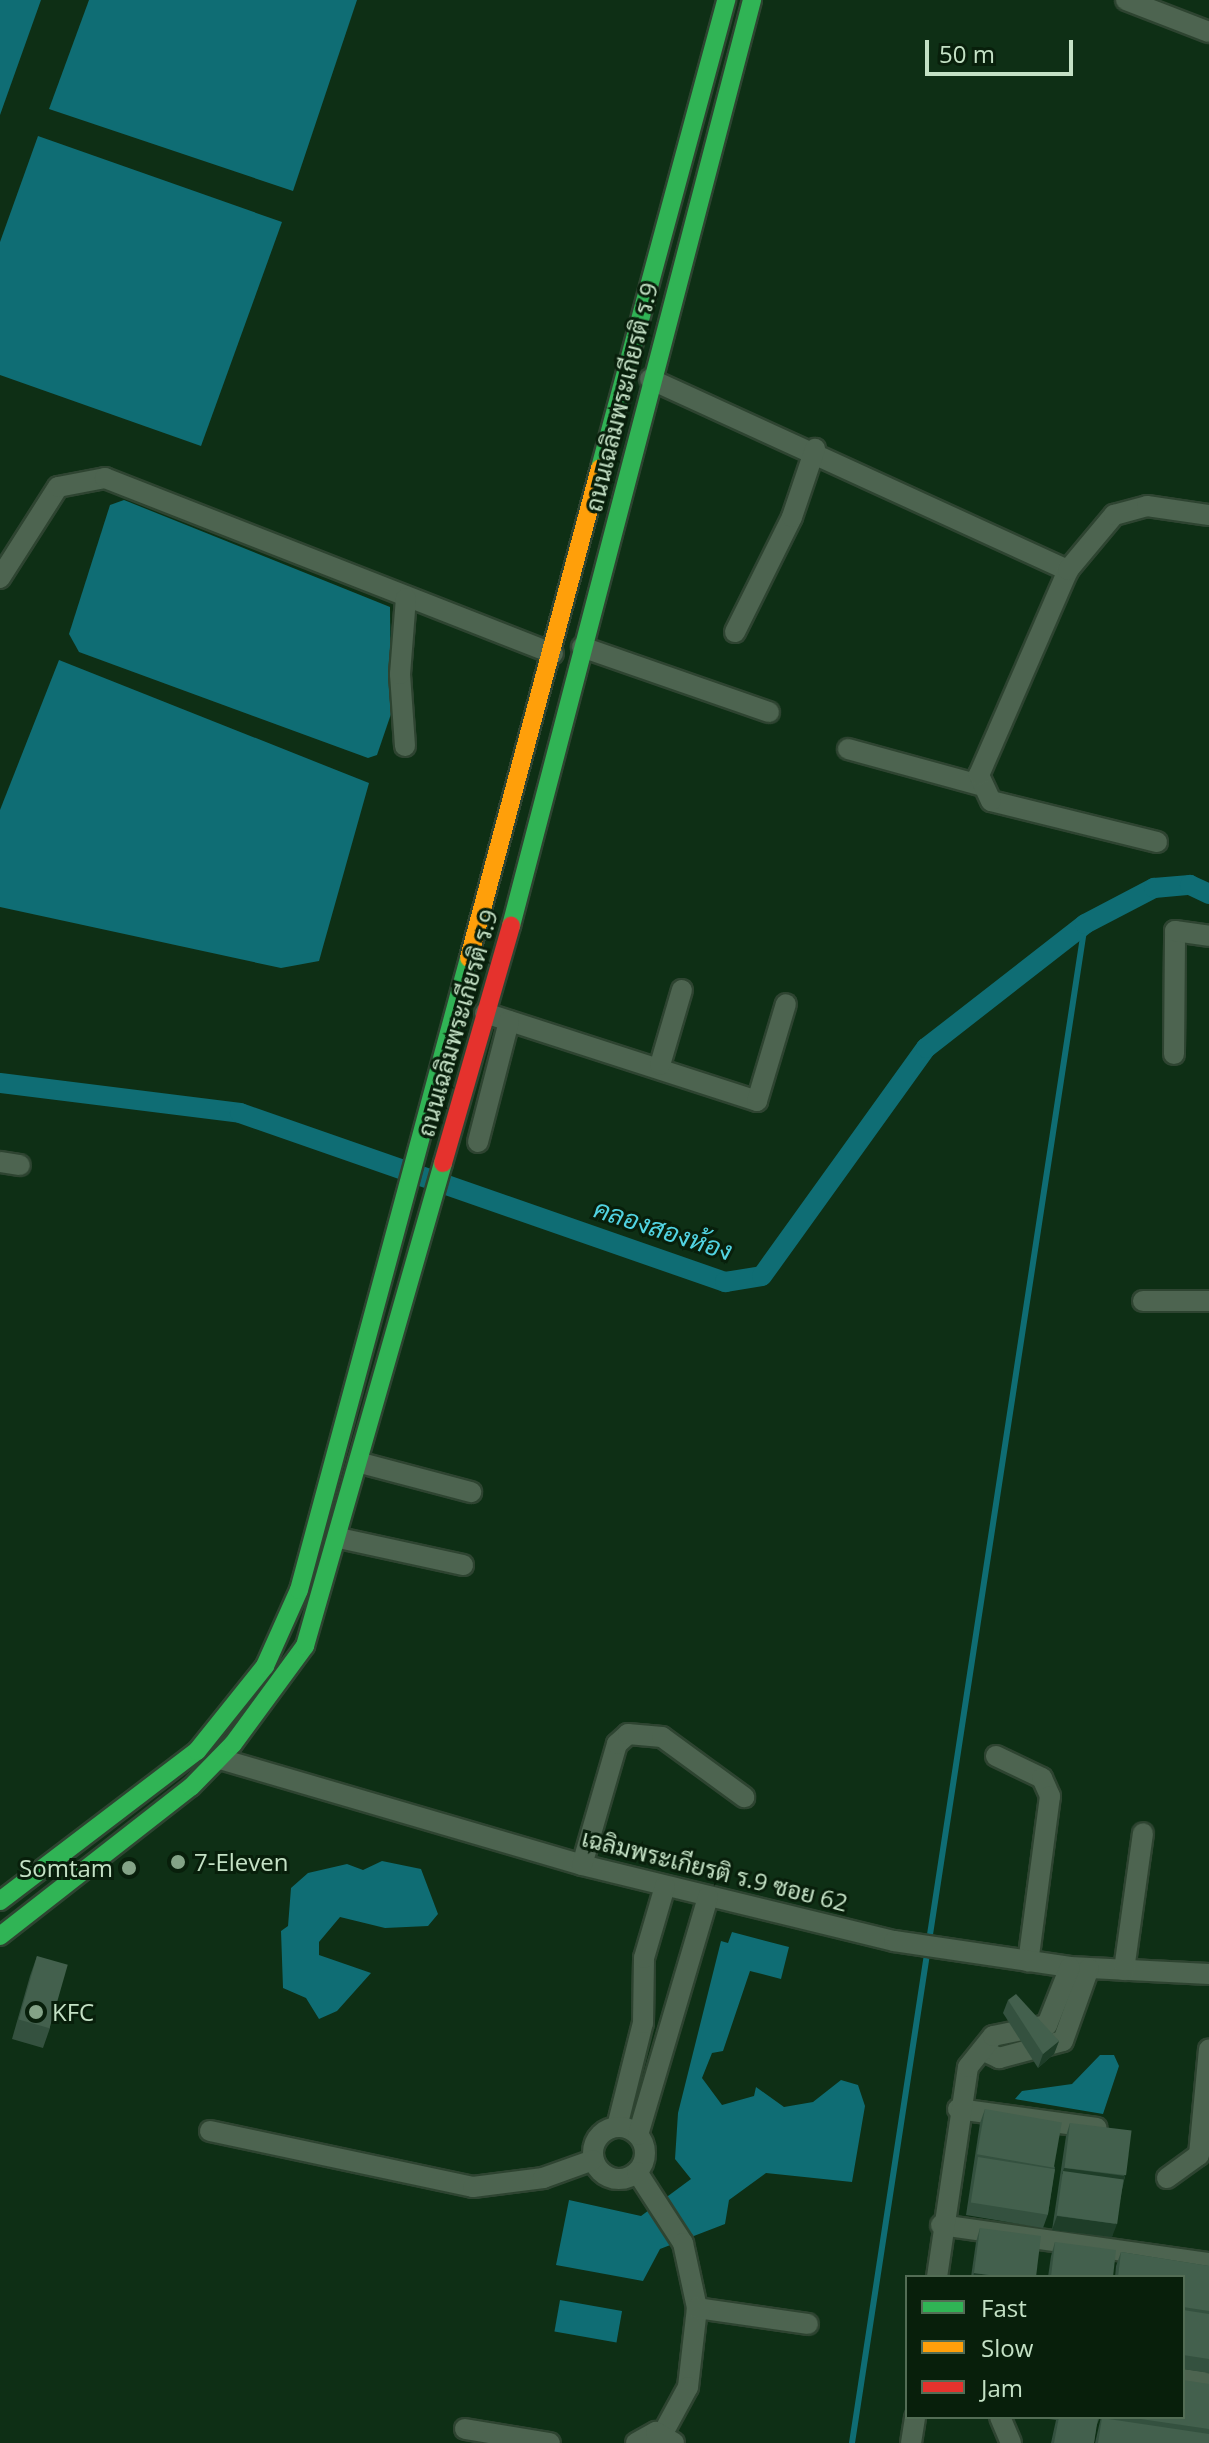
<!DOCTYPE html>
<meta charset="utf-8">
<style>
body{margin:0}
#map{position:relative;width:1209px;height:2443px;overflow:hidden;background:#0e2f15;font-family:"Open Sans",Sarabun,sans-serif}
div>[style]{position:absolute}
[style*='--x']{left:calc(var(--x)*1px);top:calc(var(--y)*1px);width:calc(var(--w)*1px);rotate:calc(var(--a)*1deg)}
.water>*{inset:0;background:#0f6d74;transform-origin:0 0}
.stream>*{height:6px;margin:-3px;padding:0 3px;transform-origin:3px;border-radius:3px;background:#0f6d74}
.canal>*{height:20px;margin:-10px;padding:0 10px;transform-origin:10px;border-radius:10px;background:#0f6d74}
.roads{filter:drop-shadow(2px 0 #2e4431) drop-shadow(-2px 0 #2e4431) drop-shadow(0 2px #2e4431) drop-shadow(0 -2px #2e4431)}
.street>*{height:20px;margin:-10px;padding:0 10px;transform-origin:10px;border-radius:10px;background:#4d6450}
.street>.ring{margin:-10px;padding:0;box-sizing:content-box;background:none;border:20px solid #4d6450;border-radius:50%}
.fast>*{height:18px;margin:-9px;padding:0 9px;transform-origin:9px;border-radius:9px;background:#30b455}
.slow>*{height:18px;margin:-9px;padding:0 9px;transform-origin:9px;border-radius:9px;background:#ff9f0a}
.jam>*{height:18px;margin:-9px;padding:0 9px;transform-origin:9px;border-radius:9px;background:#e5322d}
.wall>*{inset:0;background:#34513f}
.shaded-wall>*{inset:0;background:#1e3d28}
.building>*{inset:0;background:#43604d;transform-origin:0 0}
.dots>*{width:22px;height:22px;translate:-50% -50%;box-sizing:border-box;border:4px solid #081f0b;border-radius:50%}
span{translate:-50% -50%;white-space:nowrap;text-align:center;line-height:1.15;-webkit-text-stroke:6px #081f0b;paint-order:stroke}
.street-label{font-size:24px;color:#c4e1c5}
.poi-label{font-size:24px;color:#c4e1c5}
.left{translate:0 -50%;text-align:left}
.right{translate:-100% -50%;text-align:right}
.water-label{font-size:26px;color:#51d3e2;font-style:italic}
.legend{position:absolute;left:905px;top:2275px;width:280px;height:144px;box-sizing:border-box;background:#081f0b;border:2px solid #536d55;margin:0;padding:10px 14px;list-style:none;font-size:24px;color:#c4e1c5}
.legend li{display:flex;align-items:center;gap:16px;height:40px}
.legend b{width:40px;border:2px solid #536d55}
.scale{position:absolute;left:925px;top:40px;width:148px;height:36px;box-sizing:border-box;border:4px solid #c4e1c5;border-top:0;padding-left:10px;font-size:24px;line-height:28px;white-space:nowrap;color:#c4e1c5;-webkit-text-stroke:6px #081f0b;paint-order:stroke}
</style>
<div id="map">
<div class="water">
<div style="clip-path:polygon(0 0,41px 0,0 115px)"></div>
<div style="clip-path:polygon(89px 0,357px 0,293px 191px,49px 109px)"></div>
<div style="clip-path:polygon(38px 136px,282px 222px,201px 446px,0 375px,0 242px)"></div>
<div style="clip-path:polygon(124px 500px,390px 607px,391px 714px,377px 755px,368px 758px,79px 652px,69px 634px,110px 505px)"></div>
<div style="clip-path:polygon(59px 660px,369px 783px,319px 961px,281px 968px,0 907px,0 810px)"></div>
<div style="clip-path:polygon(382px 1861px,421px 1869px,438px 1914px,428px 1926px,385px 1928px,340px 1917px,319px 1942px,319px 1955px,371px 1973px,337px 2011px,319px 2019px,306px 1998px,283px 1988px,281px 1931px,288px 1926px,291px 1888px,308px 1873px,347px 1864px,363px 1870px)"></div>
<div style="clip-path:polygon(732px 1932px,789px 1947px,781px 1979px,750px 1971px,723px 2051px,712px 2053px,702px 2078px,722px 2105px,754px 2096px,756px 2087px,784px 2107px,813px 2102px,841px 2080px,858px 2085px,865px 2106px,852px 2182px,766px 2173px,729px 2200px,725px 2224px,660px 2249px,643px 2281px,556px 2265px,569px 2200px,641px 2216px,691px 2179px,675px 2159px,678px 2113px,721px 1941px,728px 1943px)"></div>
<div style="clip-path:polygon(1100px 2055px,1114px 2055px,1119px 2066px,1103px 2114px,1015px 2099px,1022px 2091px,1072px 2084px)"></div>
<div style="left:560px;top:2300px;width:63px;height:32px;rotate:10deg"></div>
</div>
<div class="stream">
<div style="--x:852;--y:2443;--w:1537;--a:-81.28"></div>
</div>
<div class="canal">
<div style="--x:0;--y:1083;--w:242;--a:7.1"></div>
<div style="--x:240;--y:1113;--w:514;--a:19.21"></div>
<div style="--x:725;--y:1282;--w:37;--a:-9"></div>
<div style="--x:762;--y:1276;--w:281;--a:-54.3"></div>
<div style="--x:926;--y:1048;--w:202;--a:-37.9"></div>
<div style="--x:1085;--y:924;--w:78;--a:-27.6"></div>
<div style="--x:1154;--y:888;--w:36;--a:-5"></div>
<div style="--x:1190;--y:885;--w:21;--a:25"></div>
</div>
<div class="roads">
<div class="street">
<div style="--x:1126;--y:0;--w:89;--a:21.1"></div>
<div style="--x:650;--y:379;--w:460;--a:24.6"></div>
<div style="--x:0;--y:578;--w:108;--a:-57.5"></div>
<div style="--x:58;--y:487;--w:48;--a:-10.8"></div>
<div style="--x:105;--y:478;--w:481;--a:21.4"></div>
<div style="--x:735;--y:632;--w:128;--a:-63.6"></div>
<div style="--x:792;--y:517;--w:72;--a:-71.3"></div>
<div style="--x:582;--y:647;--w:198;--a:19.2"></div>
<div style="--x:405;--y:746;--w:72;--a:-94"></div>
<div style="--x:400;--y:674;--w:76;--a:-85.5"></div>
<div style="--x:848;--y:749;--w:137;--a:15.3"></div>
<div style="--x:1157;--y:842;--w:171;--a:-166.1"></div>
<div style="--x:991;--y:801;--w:29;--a:-115"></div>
<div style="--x:979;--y:775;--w:223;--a:-66.5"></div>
<div style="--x:1068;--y:570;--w:72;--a:-50.1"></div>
<div style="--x:1114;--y:515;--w:34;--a:-15"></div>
<div style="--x:1147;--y:506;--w:63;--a:8.3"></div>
<div style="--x:485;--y:1013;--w:286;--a:17.9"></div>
<div style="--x:757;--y:1101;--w:101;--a:-73.4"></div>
<div style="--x:1174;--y:1054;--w:123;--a:-89.5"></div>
<div style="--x:1175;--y:931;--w:34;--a:8"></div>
<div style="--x:660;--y:1065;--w:78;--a:-73.7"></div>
<div style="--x:478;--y:1142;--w:125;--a:-75.6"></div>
<div style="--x:0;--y:1162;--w:20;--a:9"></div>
<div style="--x:1143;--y:1301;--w:66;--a:0"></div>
<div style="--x:361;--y:1463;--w:114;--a:14.8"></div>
<div style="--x:339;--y:1538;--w:127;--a:12.3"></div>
<div style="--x:996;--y:1756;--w:51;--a:25.6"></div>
<div style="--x:1042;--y:1778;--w:20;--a:66"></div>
<div style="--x:1050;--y:1796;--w:167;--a:97.5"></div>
<div style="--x:220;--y:1759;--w:377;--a:16.3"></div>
<div style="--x:582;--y:1865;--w:321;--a:13.7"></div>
<div style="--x:894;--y:1941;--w:178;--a:8.4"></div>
<div style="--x:1070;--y:1967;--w:139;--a:2.9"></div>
<div style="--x:582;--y:1865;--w:126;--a:-73.9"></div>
<div style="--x:617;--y:1744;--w:15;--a:-42"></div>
<div style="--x:628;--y:1734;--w:34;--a:5"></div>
<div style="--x:662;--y:1737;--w:102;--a:36.2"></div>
<div style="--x:1124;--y:1970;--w:138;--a:-82.1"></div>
<div style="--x:984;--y:2051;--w:17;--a:25"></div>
<div style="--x:999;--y:2058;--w:66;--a:-14.9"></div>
<div style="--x:1063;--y:2041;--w:77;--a:-70.4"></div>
<div style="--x:958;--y:2109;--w:140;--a:7.8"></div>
<div style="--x:617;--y:2127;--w:107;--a:-76"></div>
<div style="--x:643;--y:2023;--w:65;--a:-89.1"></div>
<div style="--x:644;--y:1958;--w:75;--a:-73.7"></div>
<div class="ring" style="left:593px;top:2127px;width:32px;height:32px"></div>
<div style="--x:210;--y:2131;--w:269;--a:12"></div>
<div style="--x:473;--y:2187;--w:71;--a:-7.3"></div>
<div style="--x:543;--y:2178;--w:53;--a:-19.8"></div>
<div style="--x:638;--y:2135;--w:248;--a:-73.6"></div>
<div style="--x:637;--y:2172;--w:85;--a:57.1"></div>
<div style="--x:683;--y:2243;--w:66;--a:77.8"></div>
<div style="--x:697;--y:2308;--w:80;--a:96.5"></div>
<div style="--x:688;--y:2387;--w:52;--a:118.5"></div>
<div style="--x:1167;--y:2178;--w:39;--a:-36"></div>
<div style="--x:1199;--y:2155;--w:106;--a:-84.6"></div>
<div style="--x:941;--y:2225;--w:271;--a:8.1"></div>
<div style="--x:937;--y:2277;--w:212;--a:-81.6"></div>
<div style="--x:968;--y:2067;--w:40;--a:-51"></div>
<div style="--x:993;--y:2036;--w:55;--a:-11.5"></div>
<div style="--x:1047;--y:2025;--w:62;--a:-68.4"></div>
<div style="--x:697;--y:2308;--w:112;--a:8.2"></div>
<div style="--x:1183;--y:2379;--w:21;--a:8"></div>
<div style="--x:1000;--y:2417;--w:28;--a:67"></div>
<div style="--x:465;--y:2429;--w:86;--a:9.4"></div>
<div style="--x:636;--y:2443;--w:23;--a:-29"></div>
<div style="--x:656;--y:2432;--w:21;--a:31"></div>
<div style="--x:911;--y:2443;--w:26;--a:-81"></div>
</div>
<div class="fast">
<div style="--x:600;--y:468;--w:485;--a:-74.9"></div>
<div style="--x:511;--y:926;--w:957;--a:-75.41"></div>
<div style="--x:0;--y:1901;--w:248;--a:-37.3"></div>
<div style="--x:197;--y:1751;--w:109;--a:-51.3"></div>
<div style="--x:265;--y:1666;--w:83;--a:-65.9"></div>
<div style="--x:299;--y:1590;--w:654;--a:-74.94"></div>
<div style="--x:0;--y:1936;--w:242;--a:-38"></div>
<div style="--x:191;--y:1787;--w:60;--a:-45.7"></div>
<div style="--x:233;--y:1744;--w:122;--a:-53.7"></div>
<div style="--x:305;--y:1646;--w:502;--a:-74.05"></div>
</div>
<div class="slow">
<div style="--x:469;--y:958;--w:507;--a:-75.03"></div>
</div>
<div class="jam">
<div style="--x:443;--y:1163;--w:247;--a:-74"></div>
</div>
</div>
<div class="wall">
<div style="clip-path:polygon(37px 1956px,50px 2028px,43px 2048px,12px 2039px,30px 1976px)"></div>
<div style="clip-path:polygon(1008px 2000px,1059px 2041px,1054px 2054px,1038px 2068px,1003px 2013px)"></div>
<div style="clip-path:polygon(985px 2109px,1055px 2167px,1048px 2214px,1043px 2228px,966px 2215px,980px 2123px)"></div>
<div style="clip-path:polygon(1070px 2123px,1125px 2176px,1112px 2237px,1052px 2230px,1066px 2136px)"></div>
<div style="clip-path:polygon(980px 2228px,1036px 2277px,971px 2277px,976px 2242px)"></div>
<div style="clip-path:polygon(1055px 2242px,1113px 2277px,1048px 2277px,1051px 2256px)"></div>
<div style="clip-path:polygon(1121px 2252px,1209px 2266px,1209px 2373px,1183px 2369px,1183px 2277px,1115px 2277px,1116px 2266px)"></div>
<div style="clip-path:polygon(1209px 2384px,1209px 2443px,1095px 2443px,1101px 2417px,1183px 2417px)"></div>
<div style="clip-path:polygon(1035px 2417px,1100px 2417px,1096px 2427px,1094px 2443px,1051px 2443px,1056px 2420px)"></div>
</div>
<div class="shaded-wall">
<div style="clip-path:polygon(1059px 2041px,1054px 2054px,1038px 2068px,1043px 2054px)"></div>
<div style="clip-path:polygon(1064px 2168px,1125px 2176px,1120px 2189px,1062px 2174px)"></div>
<div style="clip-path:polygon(1057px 2216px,1117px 2224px,1112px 2237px,1052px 2230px)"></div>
<div style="clip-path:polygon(974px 2273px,1004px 2277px,973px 2277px)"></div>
</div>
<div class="building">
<div style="left:37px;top:1956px;width:32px;height:66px;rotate:16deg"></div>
<div style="clip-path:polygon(1016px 1994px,1059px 2041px,1043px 2054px,1008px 2000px)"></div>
<div style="left:985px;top:2109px;width:78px;height:46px;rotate:10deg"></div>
<div style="left:1070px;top:2123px;width:62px;height:45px;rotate:7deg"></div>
<div style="left:978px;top:2157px;width:78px;height:46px;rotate:9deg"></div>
<div style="left:1063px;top:2171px;width:61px;height:45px;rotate:8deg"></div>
<div style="clip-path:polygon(980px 2228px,1041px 2236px,1036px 2277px,1004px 2277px,974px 2273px)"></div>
<div style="clip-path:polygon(1055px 2242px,1116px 2250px,1113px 2277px,1051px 2277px)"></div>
<div style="clip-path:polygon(1121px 2252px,1209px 2266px,1209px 2311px,1183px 2307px,1183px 2277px,1118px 2277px)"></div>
<div style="clip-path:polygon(1183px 2310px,1209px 2314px,1209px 2359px,1183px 2355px)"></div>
<div style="clip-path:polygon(1183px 2380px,1209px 2384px,1209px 2429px,1127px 2417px,1183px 2417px)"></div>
<div style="clip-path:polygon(1059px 2417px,1090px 2417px,1098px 2418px,1094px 2443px,1054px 2443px)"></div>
<div style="clip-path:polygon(1102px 2418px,1209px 2434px,1209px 2443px,1098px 2443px)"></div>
</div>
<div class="dots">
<div style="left:178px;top:1862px;background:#84a387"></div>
<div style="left:129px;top:1868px;background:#84a387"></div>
<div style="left:36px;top:2012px;background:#84a387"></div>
</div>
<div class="street-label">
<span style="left:621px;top:397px;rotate:-76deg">ถนนเฉลิมพระเกียรติ ร.9</span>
<span style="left:457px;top:1023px;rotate:-74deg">ถนนเฉลิมพระเกียรติ ร.9</span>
<span style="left:715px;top:1870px;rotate:14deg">เฉลิมพระเกียรติ ร.9 ซอย 62</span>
</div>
<div class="poi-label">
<span class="left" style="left:194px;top:1862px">7-Eleven</span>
<span class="right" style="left:113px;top:1868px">Somtam</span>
<span class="left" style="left:52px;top:2012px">KFC</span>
</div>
<div class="water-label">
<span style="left:663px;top:1230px;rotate:18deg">คลองสองห้อง</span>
</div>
<ul class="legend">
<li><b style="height:10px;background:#30b455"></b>Fast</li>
<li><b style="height:10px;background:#ff9f0a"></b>Slow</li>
<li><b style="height:10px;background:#e5322d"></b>Jam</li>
</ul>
<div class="scale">50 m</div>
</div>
